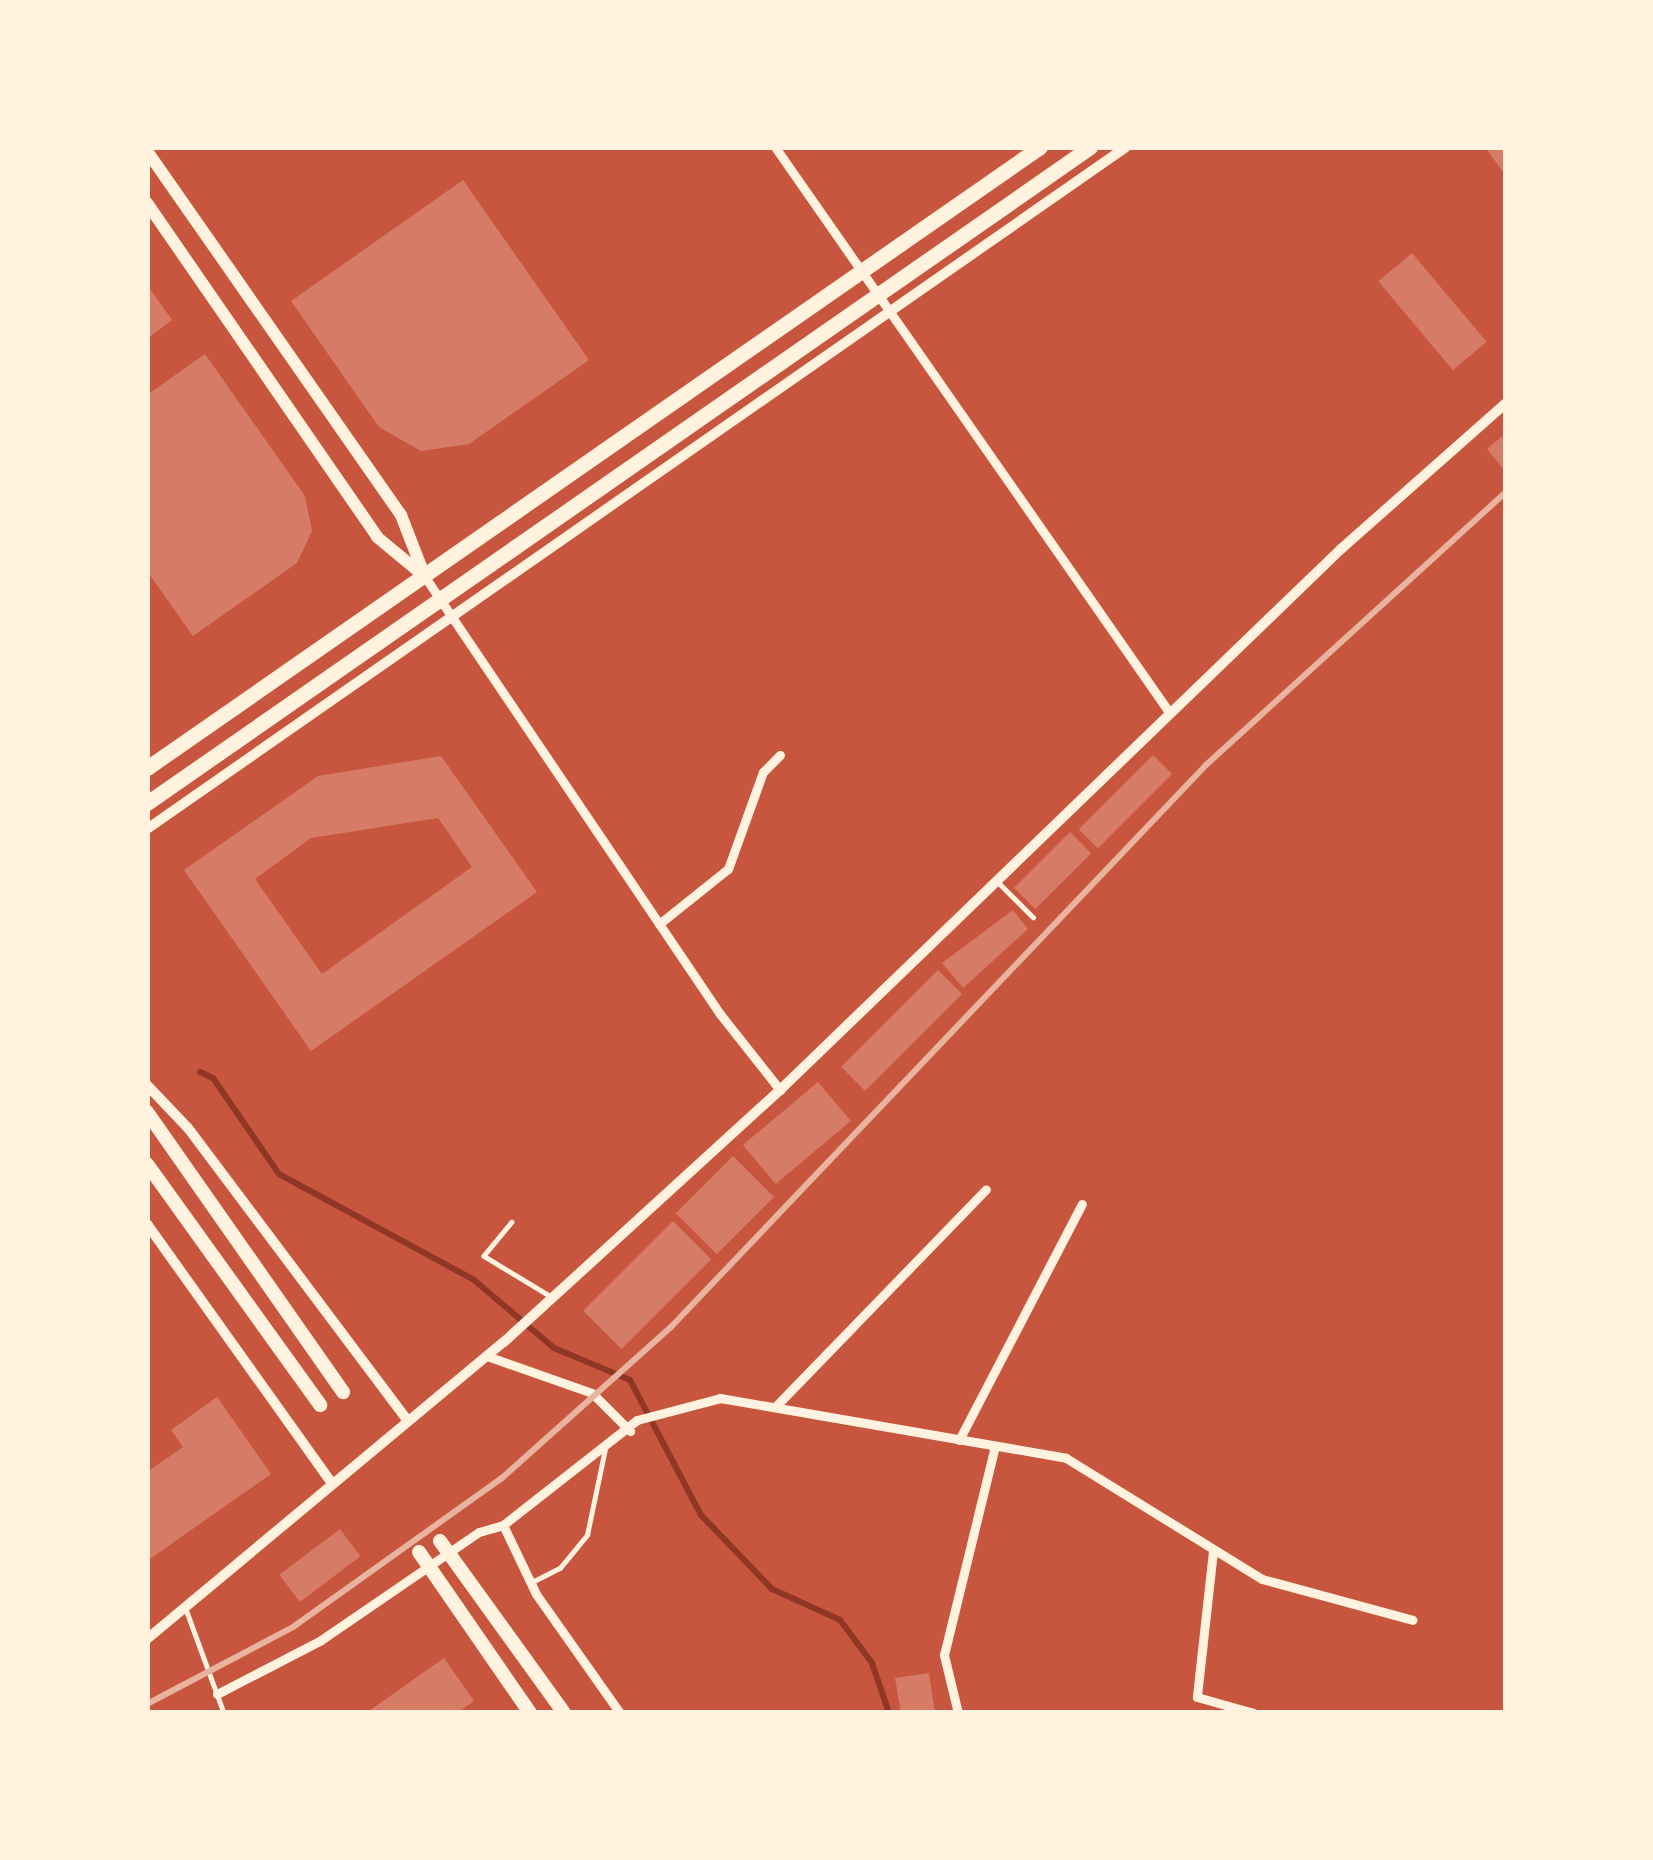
<!DOCTYPE html>
<style>
body{margin:0}
#map{position:relative;width:1653px;height:1860px;overflow:hidden;background:#c8553d;font-family:Mulish,sans-serif}
div>[style]{position:absolute}
[style*='--x']{left:calc(var(--x)*1px);top:calc(var(--y)*1px);width:calc(var(--w)*1px);rotate:calc(var(--a)*1deg)}
.stream>*{height:6px;margin:-3px;padding:0 3px;transform-origin:3px;border-radius:3px;background:#8f3625}
.building>*{inset:0;background:#d67c66;transform-origin:0 0}
.service>*{height:4.5px;margin:-2.25px;padding:0 2.25px;transform-origin:2.25px;border-radius:2.25px;background:#fff3e0}
.minor>*{height:9px;margin:-4.5px;padding:0 4.5px;transform-origin:4.5px;border-radius:4.5px;background:#fff3e0}
.tertiary>*{height:10px;margin:-5px;padding:0 5px;transform-origin:5px;border-radius:5px;background:#fff3e0}
.secondary>*{height:12px;margin:-6px;padding:0 6px;transform-origin:6px;border-radius:6px;background:#fff3e0}
.primary>*{height:14px;margin:-7px;padding:0 7px;transform-origin:7px;border-radius:7px;background:#fff3e0}
.trunk>*{height:15px;margin:-7.5px;padding:0 7.5px;transform-origin:7.5px;border-radius:7.5px;background:#fff3e0}
.rail>*{height:6px;margin:-3px;padding:0 3px;transform-origin:3px;border-radius:3px;background:#e9b49f}
span{translate:-50% -50%;white-space:nowrap;text-align:center;line-height:1.15;-webkit-text-stroke:12px #fff3e0;paint-order:stroke}
.frame{position:absolute;inset:0;border:150px solid #fff3e0;pointer-events:none}
</style>
<div id="map">
<div class="stream">
<div style="--x:200;--y:1072;--w:14;--a:25"></div>
<div style="--x:213;--y:1078;--w:116;--a:55.5"></div>
<div style="--x:279;--y:1174;--w:222;--a:28.5"></div>
<div style="--x:474;--y:1280;--w:105;--a:40.4"></div>
<div style="--x:554;--y:1348;--w:82;--a:22.8"></div>
<div style="--x:630;--y:1380;--w:153;--a:62.3"></div>
<div style="--x:701;--y:1515;--w:103;--a:46.2"></div>
<div style="--x:772;--y:1589;--w:75;--a:24.5"></div>
<div style="--x:840;--y:1620;--w:54;--a:53.3"></div>
<div style="--x:872;--y:1663;--w:53;--a:71.2"></div>
</div>
<div class="building">
<div style="clip-path:polygon(1485px 147px,1506px 147px,1506px 176px)"></div>
<div style="clip-path:polygon(463px 180px,589px 360px,469px 444px,421px 451px,379px 427px,291px 301px)"></div>
<div style="left:1412px;top:253px;width:116px;height:44px;rotate:50deg"></div>
<div style="clip-path:polygon(150px 289px,172px 320px,147px 339px,147px 291px)"></div>
<div style="clip-path:polygon(205px 354px,305px 496px,312px 531px,297px 563px,193px 636px,147px 571px,147px 395px)"></div>
<div style="clip-path:polygon(1506px 433px,1506px 472px,1487px 449px)"></div>
<div style="left:1153px;top:755px;width:27px;height:105px;rotate:45deg"></div>
<div style="clip-path:polygon(evenodd,441px 756px,537px 892px,311px 1051px,184px 870px,318px 776px,441px 756px,438px 818px,472px 867px,322px 974px,255px 879px,311px 838px,438px 818px)"></div>
<div style="left:1070px;top:832px;width:30px;height:79px;rotate:45deg"></div>
<div style="clip-path:polygon(1013px 910px,1028px 929px,963px 988px,942px 963px)"></div>
<div style="left:938px;top:970px;width:34px;height:137px;rotate:45deg"></div>
<div style="left:818px;top:1082px;width:51px;height:98px;rotate:50deg"></div>
<div style="left:733px;top:1156px;width:58px;height:81px;rotate:45deg"></div>
<div style="left:673px;top:1221px;width:54px;height:127px;rotate:45deg"></div>
<div style="clip-path:polygon(217px 1397px,271px 1474px,147px 1561px,147px 1472px,183px 1447px,171px 1430px)"></div>
<div style="left:340px;top:1529px;width:34px;height:76px;rotate:53deg"></div>
<div style="clip-path:polygon(444px 1658px,474px 1701px,457px 1713px,366px 1713px)"></div>
<div style="clip-path:polygon(929px 1673px,935px 1713px,901px 1713px,895px 1678px)"></div>
</div>
<div class="service">
<div style="--x:1000;--y:884;--w:47;--a:45"></div>
<div style="--x:512;--y:1222;--w:44;--a:129.5"></div>
<div style="--x:484;--y:1256;--w:79;--a:31.1"></div>
<div style="--x:532;--y:1582;--w:31;--a:-27"></div>
<div style="--x:560;--y:1568;--w:43;--a:-50.7"></div>
<div style="--x:587;--y:1535;--w:88;--a:-78.2"></div>
<div style="--x:186;--y:1609;--w:111;--a:69.9"></div>
</div>
<div class="minor">
<div style="--x:775;--y:147;--w:689;--a:55.11"></div>
<div style="--x:425;--y:577;--w:527;--a:55.98"></div>
<div style="--x:720;--y:1014;--w:97;--a:51.7"></div>
<div style="--x:659;--y:924;--w:88;--a:-38.6"></div>
<div style="--x:728;--y:869;--w:103;--a:-70.2"></div>
<div style="--x:763;--y:772;--w:24;--a:-45"></div>
<div style="--x:487;--y:1356;--w:111;--a:19.4"></div>
<div style="--x:592;--y:1393;--w:54;--a:45"></div>
<div style="--x:775;--y:1407;--w:303;--a:-45.9"></div>
<div style="--x:959;--y:1440;--w:266;--a:-62.5"></div>
<div style="--x:503;--y:1525;--w:76;--a:64.4"></div>
<div style="--x:536;--y:1594;--w:146;--a:54.8"></div>
<div style="--x:1213;--y:1551;--w:147;--a:96.3"></div>
<div style="--x:1197;--y:1697;--w:59;--a:15.7"></div>
<div style="--x:217;--y:1694;--w:117;--a:-27.4"></div>
<div style="--x:321;--y:1640;--w:191;--a:-34.4"></div>
<div style="--x:479;--y:1532;--w:25;--a:-16"></div>
<div style="--x:503;--y:1525;--w:170;--a:-38.1"></div>
<div style="--x:637;--y:1420;--w:86;--a:-14.8"></div>
<div style="--x:720;--y:1398;--w:351;--a:9.8"></div>
<div style="--x:1066;--y:1458;--w:230;--a:31.7"></div>
<div style="--x:1262;--y:1579;--w:156;--a:15.2"></div>
<div style="--x:958;--y:1713;--w:60;--a:-103.6"></div>
<div style="--x:944;--y:1655;--w:215;--a:-76.3"></div>
</div>
<div class="tertiary">
<div style="--x:147;--y:829;--w:1193;--a:-34.86"></div>
<div style="--x:147;--y:1085;--w:59;--a:46.4"></div>
<div style="--x:188;--y:1128;--w:366;--a:53.1"></div>
<div style="--x:147;--y:1224;--w:317;--a:54.5"></div>
<div style="--x:147;--y:1639;--w:464;--a:-39.8"></div>
<div style="--x:504;--y:1342;--w:374;--a:-42.4"></div>
<div style="--x:780;--y:1090;--w:779;--a:-43.96"></div>
<div style="--x:1341;--y:549;--w:220;--a:-41.5"></div>
</div>
<div class="secondary">
<div style="--x:147;--y:151;--w:444;--a:55.1"></div>
<div style="--x:401;--y:515;--w:66;--a:68.8"></div>
<div style="--x:147;--y:203;--w:406;--a:55.4"></div>
<div style="--x:377;--y:537;--w:61;--a:39.7"></div>
</div>
<div class="primary">
<div style="--x:147;--y:1112;--w:342;--a:55"></div>
<div style="--x:147;--y:1164;--w:297;--a:54.3"></div>
<div style="--x:440;--y:1541;--w:212;--a:54.2"></div>
<div style="--x:419;--y:1552;--w:196;--a:55.4"></div>
</div>
<div class="trunk">
<div style="--x:147;--y:768;--w:1088;--a:-34.82"></div>
<div style="--x:147;--y:803;--w:1149;--a:-34.82"></div>
</div>
<div class="rail">
<div style="--x:147;--y:1704;--w:165;--a:-27.8"></div>
<div style="--x:293;--y:1627;--w:257;--a:-35.5"></div>
<div style="--x:502;--y:1478;--w:227;--a:-41.8"></div>
<div style="--x:671;--y:1327;--w:776;--a:-46.41"></div>
<div style="--x:1206;--y:765;--w:406;--a:-42.3"></div>
</div>
<div class="frame"></div>
</div>
